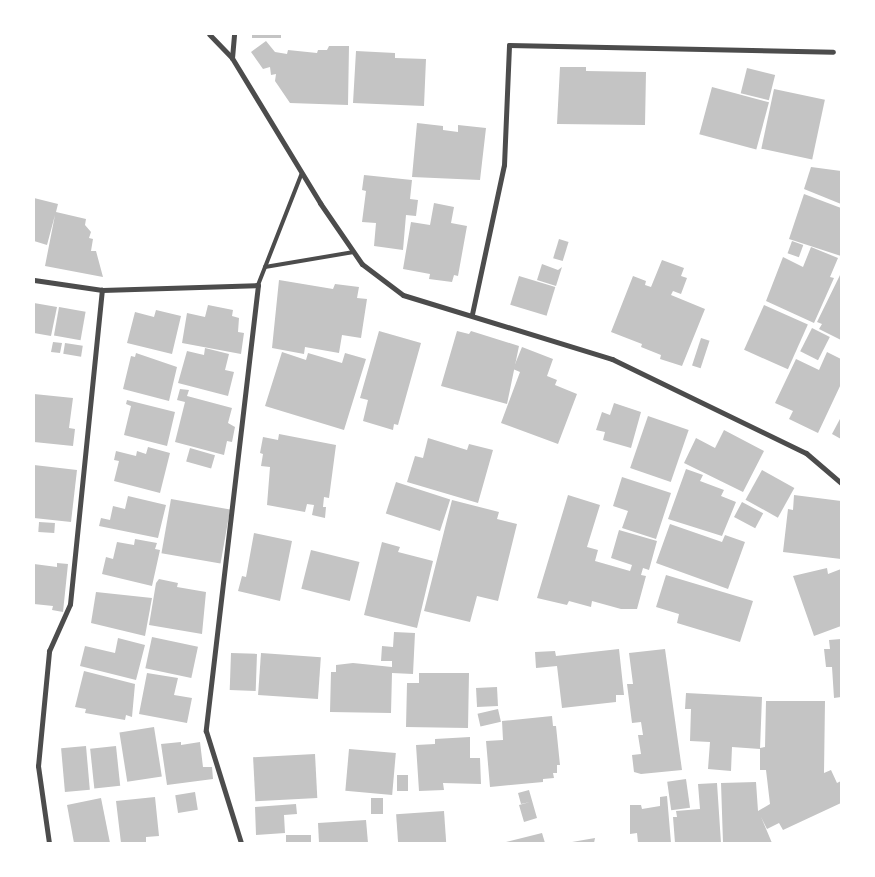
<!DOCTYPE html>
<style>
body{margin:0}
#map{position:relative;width:875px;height:877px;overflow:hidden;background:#fff;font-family:"Varela Round",sans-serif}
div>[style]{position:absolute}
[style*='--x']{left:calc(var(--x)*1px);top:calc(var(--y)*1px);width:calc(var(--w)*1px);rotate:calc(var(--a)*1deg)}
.building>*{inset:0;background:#c4c4c4;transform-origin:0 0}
.service>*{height:4px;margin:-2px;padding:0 2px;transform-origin:2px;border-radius:2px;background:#4c4c4c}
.minor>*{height:5px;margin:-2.5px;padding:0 2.5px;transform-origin:2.5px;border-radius:2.5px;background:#4c4c4c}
span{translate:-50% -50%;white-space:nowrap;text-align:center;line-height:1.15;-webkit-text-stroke:5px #fff;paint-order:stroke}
.frame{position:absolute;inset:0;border:35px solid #fff;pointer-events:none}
</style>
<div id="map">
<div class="building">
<div style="left:252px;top:34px;width:29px;height:4px"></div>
<div style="clip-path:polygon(266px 41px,275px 52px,287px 54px,288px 50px,317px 53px,318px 50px,327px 50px,329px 46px,349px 46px,348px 105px,290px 103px,275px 81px,276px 74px,271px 75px,270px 67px,263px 69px,251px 52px)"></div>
<div style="clip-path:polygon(356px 51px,395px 53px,395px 58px,426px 59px,424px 106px,353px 103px)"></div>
<div style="clip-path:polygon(560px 67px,586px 67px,586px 71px,646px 72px,645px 125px,557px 124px)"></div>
<div style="left:747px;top:68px;width:29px;height:26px;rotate:14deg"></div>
<div style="left:712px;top:87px;width:59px;height:49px;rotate:15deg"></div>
<div style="left:774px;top:89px;width:52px;height:61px;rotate:12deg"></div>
<div style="clip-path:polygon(417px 123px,443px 126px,443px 130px,458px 132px,458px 125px,486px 128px,480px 180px,412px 177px)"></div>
<div style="clip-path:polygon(811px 167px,841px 171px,841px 204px,804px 189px)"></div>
<div style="clip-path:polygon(364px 175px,412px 180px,410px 199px,418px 200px,416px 216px,406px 215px,403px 250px,374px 246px,376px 223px,362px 222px,366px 191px,362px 190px)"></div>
<div style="clip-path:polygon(804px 194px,841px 208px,841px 256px,789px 239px)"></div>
<div style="clip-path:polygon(34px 198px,58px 204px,56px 212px,86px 219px,85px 225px,91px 232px,89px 238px,93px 239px,91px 251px,96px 251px,103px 277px,45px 266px,55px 215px,47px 245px,34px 241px)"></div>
<div style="clip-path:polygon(434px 203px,454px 207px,451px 223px,467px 226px,458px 276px,454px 275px,452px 282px,429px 279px,430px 274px,403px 269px,411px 222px,430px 225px)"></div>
<div style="left:559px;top:239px;width:10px;height:20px;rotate:17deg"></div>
<div style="left:792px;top:241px;width:12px;height:13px;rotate:20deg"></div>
<div style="clip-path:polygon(811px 247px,838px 258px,830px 277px,834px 278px,814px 323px,766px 301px,783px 257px,803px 267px)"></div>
<div style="clip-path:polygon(662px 260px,684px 268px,681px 276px,687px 278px,681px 294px,673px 291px,671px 295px,705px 309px,682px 366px,660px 359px,661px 355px,641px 347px,642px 344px,611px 332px,633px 276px,646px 281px,645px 285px,651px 287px)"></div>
<div style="clip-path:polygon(542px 264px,558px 270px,562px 267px,556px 286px,537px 280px)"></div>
<div style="clip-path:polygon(841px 273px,841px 340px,819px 329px,822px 324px,817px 322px)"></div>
<div style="left:519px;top:276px;width:38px;height:30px;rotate:17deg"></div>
<div style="clip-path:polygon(279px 280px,333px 289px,335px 284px,359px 287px,357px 298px,367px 299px,361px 338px,342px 335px,339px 353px,305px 347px,304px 354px,272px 348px)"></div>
<div style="clip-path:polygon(34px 303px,57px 307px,51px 336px,34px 333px)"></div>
<div style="clip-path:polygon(208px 305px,233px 310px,232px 316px,239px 318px,238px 332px,244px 333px,241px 354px,182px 343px,187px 313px,205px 317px)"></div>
<div style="left:764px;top:305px;width:48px;height:49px;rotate:24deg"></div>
<div style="left:59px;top:307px;width:27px;height:29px;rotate:10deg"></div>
<div style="clip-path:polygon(156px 310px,181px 316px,172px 354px,127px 343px,135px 312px,154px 317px)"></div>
<div style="left:812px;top:328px;width:20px;height:26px;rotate:27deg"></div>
<div style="clip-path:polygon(379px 331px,421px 343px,398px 425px,394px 424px,393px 430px,363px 421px,368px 400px,360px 398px)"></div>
<div style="clip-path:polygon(457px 331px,469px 334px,471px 331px,519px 346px,507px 404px,441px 386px)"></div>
<div style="left:701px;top:338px;width:9px;height:29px;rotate:18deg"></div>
<div style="clip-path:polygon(53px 342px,62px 343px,60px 353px,51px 352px)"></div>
<div style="left:65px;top:343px;width:18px;height:11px;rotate:9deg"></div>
<div style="clip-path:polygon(522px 347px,553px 359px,547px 376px,557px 380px,555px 385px,577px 394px,558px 444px,501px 423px,520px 372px,513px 369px)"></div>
<div style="clip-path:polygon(205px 348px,229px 354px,225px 370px,234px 372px,228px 396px,178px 383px,187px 351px,204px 355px)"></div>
<div style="clip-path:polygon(282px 352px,306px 360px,308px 353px,342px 363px,345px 353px,366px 359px,344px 430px,265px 406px)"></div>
<div style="clip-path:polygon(827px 352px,841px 359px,841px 384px,818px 433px,789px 419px,793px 411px,775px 403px,796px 359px,819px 370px)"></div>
<div style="clip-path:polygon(136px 353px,177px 367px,169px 401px,123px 389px,131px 356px,135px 357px)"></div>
<div style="clip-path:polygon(180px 389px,189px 390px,187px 396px,232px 408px,228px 423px,235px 427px,232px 442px,227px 441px,224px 455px,175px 442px,185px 402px,177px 400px)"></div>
<div style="clip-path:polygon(34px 394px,73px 398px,69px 428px,75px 429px,73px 446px,34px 442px)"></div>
<div style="clip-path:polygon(127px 400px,175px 412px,167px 446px,124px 435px,131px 406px,126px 404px)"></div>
<div style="clip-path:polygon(614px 403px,641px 412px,631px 448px,603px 440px,605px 432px,596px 430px,602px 412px,610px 415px)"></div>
<div style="left:648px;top:416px;width:43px;height:55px;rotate:19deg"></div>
<div style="clip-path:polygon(841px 417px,841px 439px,832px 434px)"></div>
<div style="clip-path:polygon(724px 430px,764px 451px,743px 492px,684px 463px,696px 438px,715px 448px)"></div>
<div style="clip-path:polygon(279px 434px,336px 445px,329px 498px,324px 497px,323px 507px,326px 507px,325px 518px,312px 515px,314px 505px,307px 504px,305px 512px,267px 505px,270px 467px,261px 466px,263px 454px,260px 453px,263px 437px,278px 440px)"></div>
<div style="clip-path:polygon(428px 438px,467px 450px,469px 444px,493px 450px,478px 503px,407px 482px,415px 456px,423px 458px)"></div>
<div style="clip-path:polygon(148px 447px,170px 453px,160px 493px,114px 481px,119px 461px,114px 460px,116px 451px,136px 456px,137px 451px,146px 454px)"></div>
<div style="left:190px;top:448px;width:26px;height:14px;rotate:16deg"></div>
<div style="clip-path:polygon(34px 465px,77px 470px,71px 522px,34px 518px)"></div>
<div style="clip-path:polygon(686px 469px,703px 475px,700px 481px,724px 490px,721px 496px,736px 502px,722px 536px,668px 519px)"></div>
<div style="left:762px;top:470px;width:37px;height:34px;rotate:29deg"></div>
<div style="clip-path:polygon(622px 477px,671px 493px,656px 539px,622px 528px,628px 511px,613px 506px)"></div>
<div style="left:396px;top:482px;width:57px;height:33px;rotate:18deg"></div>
<div style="clip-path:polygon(568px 495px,600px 505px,587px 547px,598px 550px,595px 561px,630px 571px,632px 565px,611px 558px,619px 530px,657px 541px,649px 570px,643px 568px,641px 575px,646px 576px,637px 609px,621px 609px,592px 601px,591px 607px,569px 601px,567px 605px,537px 598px)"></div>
<div style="clip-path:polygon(794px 495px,841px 501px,841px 559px,783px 552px,788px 509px,793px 510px)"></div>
<div style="clip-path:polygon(128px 496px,166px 505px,158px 538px,99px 526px,101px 518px,110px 520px,113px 506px,125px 509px)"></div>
<div style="left:171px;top:499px;width:60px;height:55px;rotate:10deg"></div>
<div style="clip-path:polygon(452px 500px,499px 512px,497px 519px,517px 524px,498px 601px,477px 596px,470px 622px,424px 611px)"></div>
<div style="left:742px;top:502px;width:24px;height:17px;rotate:28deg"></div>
<div style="left:39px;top:522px;width:16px;height:10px;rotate:4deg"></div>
<div style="clip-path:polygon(670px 524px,722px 542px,725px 535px,745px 542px,728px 589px,656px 563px)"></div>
<div style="clip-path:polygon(254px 533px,292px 541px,280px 601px,238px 591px,242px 576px,246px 577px)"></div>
<div style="clip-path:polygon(135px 539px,157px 543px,155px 549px,160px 550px,152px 586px,102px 574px,106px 557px,113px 559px,117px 542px,134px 545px)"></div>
<div style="clip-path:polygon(382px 542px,400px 547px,398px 552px,433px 561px,417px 628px,364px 615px)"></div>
<div style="left:311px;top:550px;width:50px;height:40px;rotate:14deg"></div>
<div style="clip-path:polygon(57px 563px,68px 564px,63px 612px,52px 610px,53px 606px,34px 604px,34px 564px,57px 567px)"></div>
<div style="clip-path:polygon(827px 568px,828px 574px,841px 569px,841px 626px,814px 636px,793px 576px)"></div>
<div style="clip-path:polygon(666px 575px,753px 601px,740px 642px,677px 623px,679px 614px,656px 607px)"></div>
<div style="clip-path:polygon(159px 579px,178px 583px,177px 587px,206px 592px,202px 634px,149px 625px,156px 583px)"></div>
<div style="clip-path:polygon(96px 592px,152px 598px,145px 636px,91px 623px)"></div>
<div style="clip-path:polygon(394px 632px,415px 633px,413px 674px,392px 673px,391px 713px,330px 712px,331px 672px,336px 672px,336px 665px,353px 663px,392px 667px,392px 661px,381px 661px,382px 646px,393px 647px)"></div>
<div style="left:152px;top:637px;width:47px;height:32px;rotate:12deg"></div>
<div style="clip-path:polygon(118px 638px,145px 645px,136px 680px,80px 666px,85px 646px,115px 653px)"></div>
<div style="clip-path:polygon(841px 639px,841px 697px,834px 698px,832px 667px,826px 667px,824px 649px,830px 649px,829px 640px)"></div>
<div style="clip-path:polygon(619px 649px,624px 695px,616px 695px,616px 702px,562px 708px,557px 666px,536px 668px,535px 652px,555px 651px,556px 656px)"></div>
<div style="clip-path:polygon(665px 649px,682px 770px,641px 774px,634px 772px,632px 755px,641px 754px,638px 735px,643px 735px,641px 722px,632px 723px,627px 684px,633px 684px,629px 653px)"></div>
<div style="left:231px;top:653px;width:26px;height:37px;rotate:2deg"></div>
<div style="left:261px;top:653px;width:60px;height:42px;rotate:4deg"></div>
<div style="clip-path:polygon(84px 671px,135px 684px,132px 717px,126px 715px,125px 720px,85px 713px,86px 709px,75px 707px)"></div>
<div style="clip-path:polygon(147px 673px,178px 678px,174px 695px,192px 698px,187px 723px,139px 714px)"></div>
<div style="clip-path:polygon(419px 673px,469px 673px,468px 728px,406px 727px,407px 683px,419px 683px)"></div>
<div style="left:497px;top:687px;width:19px;height:21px;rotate:87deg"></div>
<div style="clip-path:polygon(686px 693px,762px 697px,760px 749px,732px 747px,731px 771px,708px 769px,710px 742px,690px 741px,691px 709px,685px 709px)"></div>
<div style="clip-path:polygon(766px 701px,825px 701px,824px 773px,831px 770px,837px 783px,841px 781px,841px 803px,783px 830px,779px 823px,767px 829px,761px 817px,772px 843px,723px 843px,721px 783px,756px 782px,758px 811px,770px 804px,766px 770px,760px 770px,760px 748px,765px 747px)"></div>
<div style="left:498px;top:709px;width:13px;height:21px;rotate:77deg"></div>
<div style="clip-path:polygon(552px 716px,553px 726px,556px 726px,560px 765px,557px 765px,557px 773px,553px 773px,554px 778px,543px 779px,543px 782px,490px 787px,486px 741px,503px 740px,502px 721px)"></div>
<div style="left:154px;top:727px;width:50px;height:35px;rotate:81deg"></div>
<div style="clip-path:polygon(470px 737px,470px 758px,480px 758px,481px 784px,443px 783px,444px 790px,419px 791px,416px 745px,435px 744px,435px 739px)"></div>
<div style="clip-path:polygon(181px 742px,181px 745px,200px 742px,203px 767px,212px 767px,213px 779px,167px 785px,161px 744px)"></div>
<div style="left:86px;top:746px;width:44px;height:25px;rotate:85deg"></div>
<div style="left:116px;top:746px;width:40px;height:26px;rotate:84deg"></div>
<div style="left:349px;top:749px;width:47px;height:42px;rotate:5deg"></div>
<div style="left:315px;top:754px;width:44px;height:62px;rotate:87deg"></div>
<div style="left:397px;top:775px;width:11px;height:16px"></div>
<div style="left:686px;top:779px;width:29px;height:19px;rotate:82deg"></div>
<div style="clip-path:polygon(717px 783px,721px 843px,675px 843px,673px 817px,677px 817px,676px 811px,700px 809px,698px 784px)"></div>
<div style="clip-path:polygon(529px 790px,537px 818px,524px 822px,519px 805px,530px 802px,521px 804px,518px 793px)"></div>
<div style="left:195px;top:792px;width:18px;height:20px;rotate:81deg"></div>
<div style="clip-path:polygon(667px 796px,671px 843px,638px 843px,637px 833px,630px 834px,630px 805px,641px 805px,642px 809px,660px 806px,660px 797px)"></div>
<div style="clip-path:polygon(155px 797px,159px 836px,146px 837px,146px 842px,121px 843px,116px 801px)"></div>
<div style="clip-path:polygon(101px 798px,110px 843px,74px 843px,67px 805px)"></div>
<div style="left:371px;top:798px;width:12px;height:16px"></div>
<div style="clip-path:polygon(296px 804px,297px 814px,284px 815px,285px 833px,256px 835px,255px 807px)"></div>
<div style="left:444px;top:811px;width:32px;height:48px;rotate:86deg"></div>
<div style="clip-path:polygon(366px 820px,368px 843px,319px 843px,318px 823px)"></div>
<div style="clip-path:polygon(542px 833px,545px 843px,502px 843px)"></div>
<div style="left:311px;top:835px;width:8px;height:25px;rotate:90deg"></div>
<div style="clip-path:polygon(595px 838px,594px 843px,572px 843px,572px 842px)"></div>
</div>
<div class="service">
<div style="--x:265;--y:267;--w:90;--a:-9.6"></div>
<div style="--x:258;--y:285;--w:120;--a:-68.6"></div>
</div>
<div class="minor">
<div style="--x:209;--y:34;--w:33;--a:46"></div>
<div style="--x:232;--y:58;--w:170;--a:58.7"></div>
<div style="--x:320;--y:203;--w:74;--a:55.5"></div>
<div style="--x:362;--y:264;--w:51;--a:37.1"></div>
<div style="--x:403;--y:295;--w:219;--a:17"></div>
<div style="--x:612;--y:359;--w:216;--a:25.9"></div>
<div style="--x:806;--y:453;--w:46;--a:40.6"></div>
<div style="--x:232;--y:58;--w:24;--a:-85"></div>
<div style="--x:34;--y:280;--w:69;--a:8.4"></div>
<div style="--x:472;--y:314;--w:152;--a:-77.9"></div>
<div style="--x:504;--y:165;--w:120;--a:-87.6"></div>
<div style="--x:509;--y:45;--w:324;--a:1.2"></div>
<div style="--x:49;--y:843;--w:78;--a:-98.1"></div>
<div style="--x:38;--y:766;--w:116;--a:-84.5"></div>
<div style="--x:49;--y:651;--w:51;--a:-65.9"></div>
<div style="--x:70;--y:604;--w:316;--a:-84.2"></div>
<div style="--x:102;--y:290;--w:156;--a:-1.8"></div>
<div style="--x:258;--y:285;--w:449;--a:96.7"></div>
<div style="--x:206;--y:731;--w:117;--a:72.6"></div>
</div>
<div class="frame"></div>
</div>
